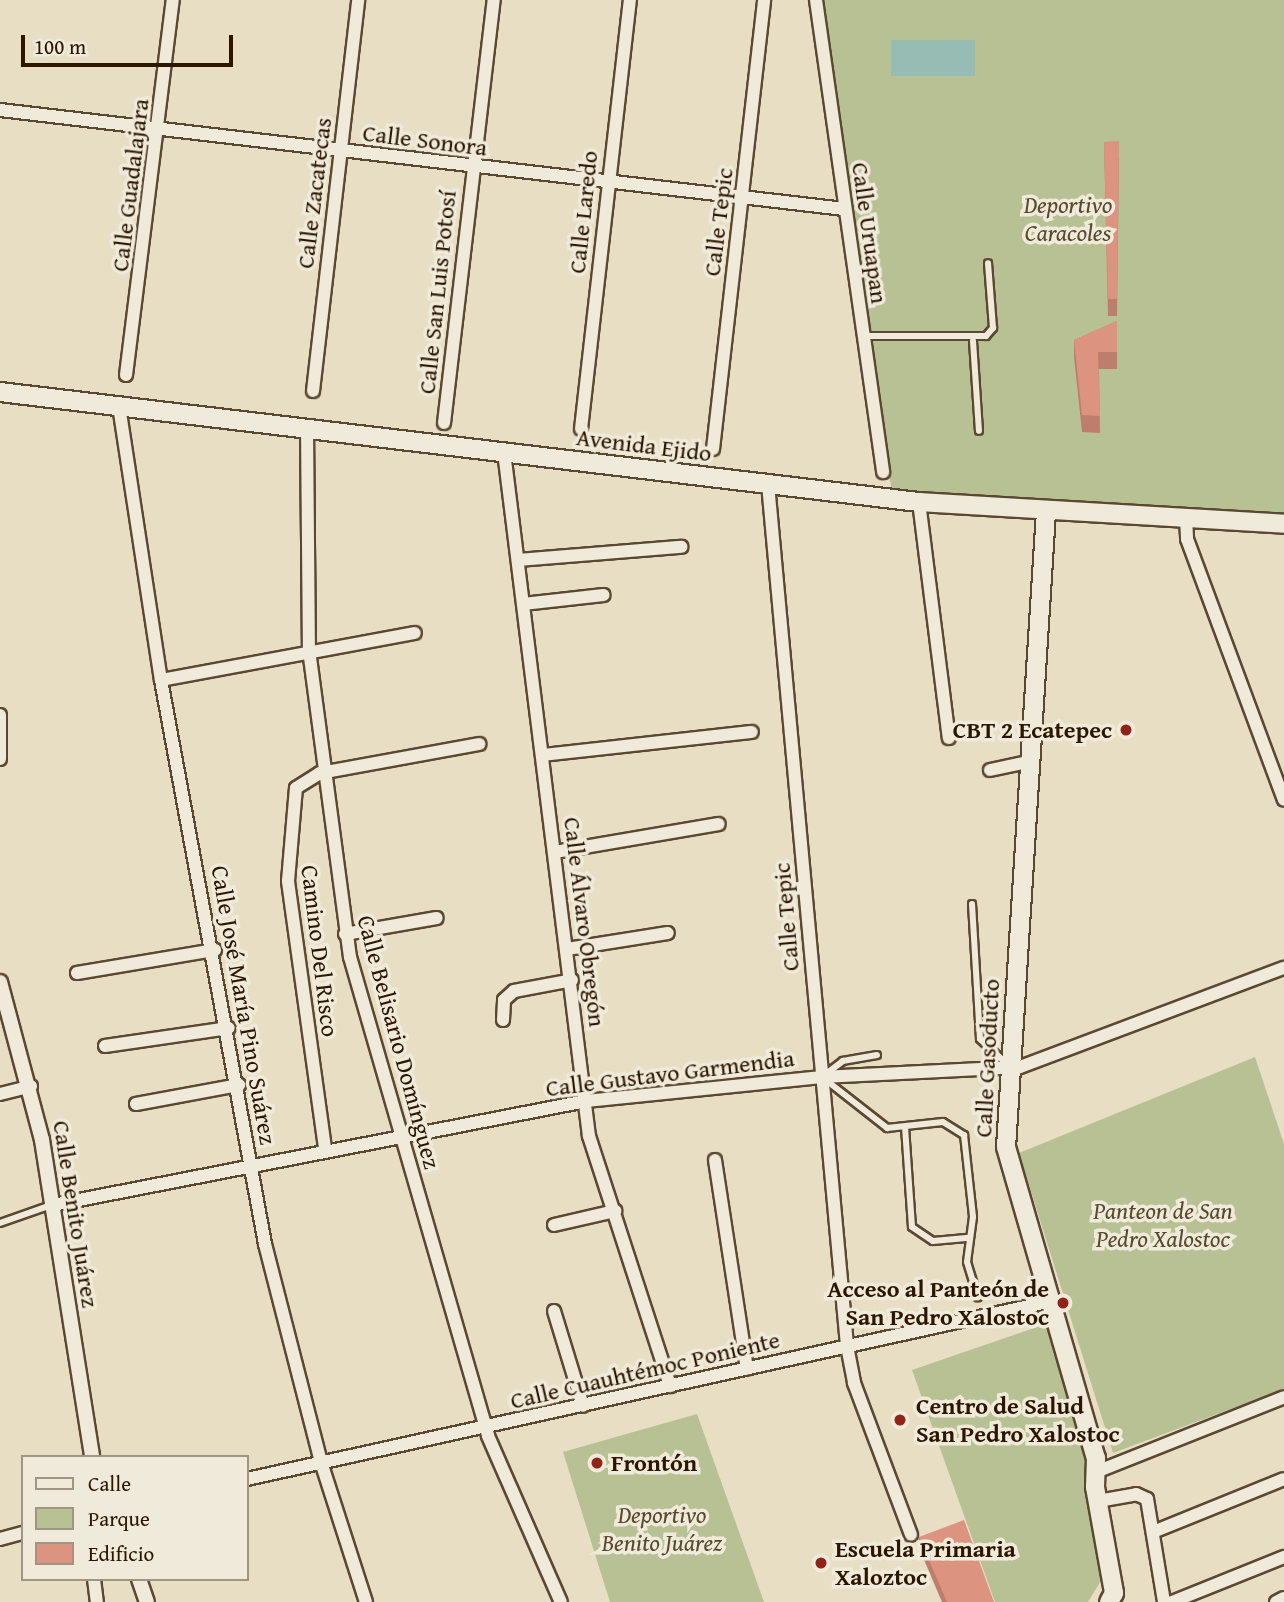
<!DOCTYPE html>
<meta charset="utf-8">
<style>
body{margin:0}
#map{position:relative;width:1284px;height:1602px;overflow:hidden;background:#e7dec4;font-family:"Gentium Book Plus",serif}
div>[style]{position:absolute}
[style*='--x']{left:calc(var(--x)*1px);top:calc(var(--y)*1px);width:calc(var(--w)*1px);rotate:calc(var(--a)*1deg)}
.green>*{inset:0;background:#b7c193}
.water>*{inset:0;background:#97bcb3;transform-origin:0 0}
.roads{filter:drop-shadow(2px 0 #5b4831) drop-shadow(-2px 0 #5b4831) drop-shadow(0 2px #5b4831) drop-shadow(0 -2px #5b4831)}
.service>*{height:6px;margin:-3px;padding:0 3px;transform-origin:3px;border-radius:3px;background:#efead9}
.minor>*{height:12px;margin:-6px;padding:0 6px;transform-origin:6px;border-radius:6px;background:#efead9}
.tertiary>*{height:14px;margin:-7px;padding:0 7px;transform-origin:7px;border-radius:7px;background:#efead9}
.secondary>*{height:18px;margin:-9px;padding:0 9px;transform-origin:9px;border-radius:9px;background:#efead9}
.wall>*{inset:0;background:#bd7e6d}
.building>*{inset:0;background:#dc937f}
.dots>*{width:19px;height:19px;translate:-50% -50%;box-sizing:border-box;border:4px solid #efead9;border-radius:50%}
span{translate:-50% -50%;white-space:nowrap;text-align:center;line-height:1.15;-webkit-text-stroke:7px #efead9;paint-order:stroke}
.street-label{font-size:24px;color:#2c1600}
.park-label{font-size:24px;color:#56492c;font-style:italic}
.poi-label{font-size:24px;color:#2c1600;font-weight:700}
.right{translate:-100% -50%;text-align:right}
.left{translate:0 -50%;text-align:left}
.legend{position:absolute;left:21px;top:1455px;width:228px;height:126px;box-sizing:border-box;background:#efead9;border:2px solid #a19582;margin:0;padding:9px 12px;list-style:none;font-size:21px;color:#2c1600}
.legend li{display:flex;align-items:center;gap:14px;height:35px}
.legend b{width:35px;border:2px solid #a19582}
.scale{position:absolute;left:21px;top:35px;width:212px;height:32px;box-sizing:border-box;border:4px solid #2c1600;border-top:0;padding-left:9px;font-size:21px;line-height:24px;white-space:nowrap;color:#2c1600;-webkit-text-stroke:5px #efead9;paint-order:stroke}
</style>
<div id="map">
<div class="green">
<div style="clip-path:polygon(812px 0,1284px 0,1284px 526px,892px 492px)"></div>
<div style="clip-path:polygon(1255px 1057px,1284px 1144px,1284px 1389px,1113px 1453px,1019px 1153px)"></div>
<div style="clip-path:polygon(1046px 1324px,1088px 1461px,1085px 1472px,1108px 1569px,1088px 1602px,995px 1602px,912px 1370px)"></div>
<div style="clip-path:polygon(697px 1414px,764px 1602px,610px 1602px,563px 1452px)"></div>
</div>
<div class="water">
<div style="left:891px;top:40px;width:84px;height:36px"></div>
</div>
<div class="roads">
<div class="service">
<div style="--x:863;--y:336;--w:123;--a:0"></div>
<div style="--x:986;--y:336;--w:11;--a:-49"></div>
<div style="--x:993;--y:328;--w:65;--a:-94.4"></div>
<div style="--x:973;--y:341;--w:90;--a:86.2"></div>
<div style="--x:972;--y:904;--w:135;--a:86.6"></div>
<div style="--x:980;--y:1039;--w:40;--a:43"></div>
<div style="--x:877;--y:1055;--w:35;--a:170"></div>
<div style="--x:843;--y:1061;--w:26;--a:143"></div>
<div style="--x:822;--y:1077;--w:83;--a:38.1"></div>
<div style="--x:887;--y:1128;--w:56;--a:-6.1"></div>
<div style="--x:943;--y:1122;--w:25;--a:32"></div>
<div style="--x:964;--y:1135;--w:82;--a:83.7"></div>
<div style="--x:973;--y:1217;--w:45;--a:97.6"></div>
<div style="--x:967;--y:1262;--w:37;--a:73"></div>
<div style="--x:905;--y:1127;--w:100;--a:86"></div>
<div style="--x:912;--y:1227;--w:25;--a:34"></div>
<div style="--x:933;--y:1241;--w:36;--a:-5"></div>
<div style="--x:0;--y:1223;--w:54;--a:-19.4"></div>
</div>
<div class="minor">
<div style="--x:816;--y:0;--w:477;--a:81.9"></div>
<div style="--x:0;--y:110;--w:850;--a:6.69"></div>
<div style="--x:126;--y:375;--w:378;--a:-82.9"></div>
<div style="--x:313;--y:391;--w:394;--a:-83.4"></div>
<div style="--x:119;--y:406;--w:277;--a:81.3"></div>
<div style="--x:161;--y:680;--w:574;--a:79.55"></div>
<div style="--x:265;--y:1244;--w:225;--a:75.6"></div>
<div style="--x:321;--y:1462;--w:147;--a:72.2"></div>
<div style="--x:444;--y:423;--w:426;--a:-83.3"></div>
<div style="--x:307;--y:427;--w:223;--a:89.5"></div>
<div style="--x:309;--y:650;--w:310;--a:82.4"></div>
<div style="--x:350;--y:957;--w:498;--a:73.9"></div>
<div style="--x:488;--y:1436;--w:181;--a:66.3"></div>
<div style="--x:581;--y:429;--w:432;--a:-83.5"></div>
<div style="--x:713;--y:449;--w:452;--a:-83.5"></div>
<div style="--x:504;--y:452;--w:689;--a:82.92"></div>
<div style="--x:589;--y:1136;--w:263;--a:72"></div>
<div style="--x:768;--y:484;--w:866;--a:84.76"></div>
<div style="--x:847;--y:1346;--w:38;--a:79"></div>
<div style="--x:854;--y:1383;--w:162;--a:69.4"></div>
<div style="--x:919;--y:502;--w:238;--a:82.8"></div>
<div style="--x:1186;--y:518;--w:21;--a:87"></div>
<div style="--x:1187;--y:539;--w:278;--a:69.6"></div>
<div style="--x:518;--y:560;--w:164;--a:-4.6"></div>
<div style="--x:523;--y:604;--w:81;--a:-6.4"></div>
<div style="--x:161;--y:680;--w:258;--a:-10.5"></div>
<div style="--x:0;--y:715;--w:44;--a:90"></div>
<div style="--x:543;--y:755;--w:210;--a:-6.3"></div>
<div style="--x:990;--y:770;--w:39;--a:-12"></div>
<div style="--x:555;--y:852;--w:166;--a:-9.7"></div>
<div style="--x:345;--y:934;--w:93;--a:-9.9"></div>
<div style="--x:567;--y:949;--w:102;--a:-9"></div>
<div style="--x:77;--y:973;--w:140;--a:-9.5"></div>
<div style="--x:503;--y:1020;--w:20;--a:-87"></div>
<div style="--x:504;--y:1000;--w:13;--a:-42"></div>
<div style="--x:514;--y:991;--w:59;--a:-10.7"></div>
<div style="--x:105;--y:1046;--w:125;--a:-8.3"></div>
<div style="--x:0;--y:1094;--w:32;--a:-14"></div>
<div style="--x:136;--y:1104;--w:105;--a:-10.5"></div>
<div style="--x:325;--y:1148;--w:270;--a:-97.9"></div>
<div style="--x:288;--y:881;--w:93;--a:-85.1"></div>
<div style="--x:296;--y:788;--w:28;--a:-32"></div>
<div style="--x:320;--y:773;--w:162;--a:-10.3"></div>
<div style="--x:715;--y:1160;--w:211;--a:81.3"></div>
<div style="--x:53;--y:1205;--w:543;--a:-11.04"></div>
<div style="--x:586;--y:1101;--w:237;--a:-5.8"></div>
<div style="--x:822;--y:1077;--w:198;--a:-2.9"></div>
<div style="--x:1020;--y:1067;--w:282;--a:-20.6"></div>
<div style="--x:554;--y:1225;--w:63;--a:-12.9"></div>
<div style="--x:554;--y:1311;--w:99;--a:73"></div>
<div style="--x:1096;--y:1472;--w:202;--a:-21.7"></div>
<div style="--x:247;--y:1479;--w:824;--a:-12.47"></div>
<div style="--x:1098;--y:1501;--w:39;--a:-10"></div>
<div style="--x:1136;--y:1494;--w:12;--a:24"></div>
<div style="--x:1147;--y:1499;--w:104;--a:80.6"></div>
<div style="--x:1153;--y:1532;--w:141;--a:-22"></div>
<div style="--x:0;--y:1539;--w:24;--a:-15"></div>
<div style="--x:94;--y:1579;--w:23;--a:83"></div>
<div style="--x:1172;--y:1602;--w:121;--a:-21.9"></div>
<div style="--x:1276;--y:1602;--w:9;--a:-27"></div>
</div>
<div class="tertiary">
<div style="--x:0;--y:982;--w:163;--a:75.1"></div>
<div style="--x:42;--y:1140;--w:321;--a:81"></div>
<div style="--x:139;--y:1579;--w:24;--a:71"></div>
</div>
<div class="secondary">
<div style="--x:0;--y:392;--w:926;--a:6.83"></div>
<div style="--x:919;--y:502;--w:366;--a:3.4"></div>
<div style="--x:1046;--y:512;--w:636;--a:93.6"></div>
<div style="--x:1006;--y:1147;--w:324;--a:73.9"></div>
<div style="--x:1096;--y:1458;--w:29;--a:92"></div>
<div style="--x:1095;--y:1487;--w:108;--a:79.8"></div>
<div style="--x:1114;--y:1593;--w:10;--a:119"></div>
</div>
</div>
<div class="wall">
<div style="clip-path:polygon(1104px 142px,1119px 158px,1117px 316px,1108px 316px)"></div>
<div style="clip-path:polygon(1117px 321px,1117px 369px,1099px 369px,1100px 433px,1082px 432px,1074px 357px,1074px 340px)"></div>
<div style="clip-path:polygon(919px 1537px,994px 1602px,942px 1602px,919px 1548px)"></div>
</div>
<div class="building">
<div style="clip-path:polygon(1119px 141px,1117px 299px,1108px 299px,1104px 142px)"></div>
<div style="clip-path:polygon(1117px 321px,1117px 352px,1098px 352px,1100px 416px,1082px 415px,1074px 340px)"></div>
<div style="clip-path:polygon(964px 1520px,994px 1602px,947px 1602px,919px 1537px)"></div>
</div>
<div class="dots">
<div style="left:1126px;top:730px;background:#8f2418"></div>
<div style="left:1063px;top:1303px;background:#8f2418"></div>
<div style="left:900px;top:1420px;background:#8f2418"></div>
<div style="left:597px;top:1463px;background:#8f2418"></div>
<div style="left:821px;top:1563px;background:#8f2418"></div>
</div>
<div class="street-label">
<span style="left:425px;top:140px;rotate:7deg">Calle Sonora</span>
<span style="left:130px;top:185px;rotate:-83deg">Calle Guadalajara</span>
<span style="left:314px;top:193px;rotate:-83deg">Calle Zacatecas</span>
<span style="left:583px;top:212px;rotate:-84deg">Calle Laredo</span>
<span style="left:718px;top:222px;rotate:-83deg">Calle Tepic</span>
<span style="left:870px;top:233px;rotate:82deg">Calle Uruapan</span>
<span style="left:437px;top:292px;rotate:-84deg">Calle San Luis Potosí</span>
<span style="left:644px;top:445px;rotate:7deg">Avenida Ejido</span>
<span style="left:786px;top:917px;rotate:-95deg">Calle Tepic</span>
<span style="left:585px;top:922px;rotate:83deg">Calle Álvaro Obregón</span>
<span style="left:320px;top:951px;rotate:83deg">Camino Del Risco</span>
<span style="left:244px;top:1005px;rotate:80deg">Calle José María Pino Suárez</span>
<span style="left:399px;top:1042px;rotate:75deg">Calle Belisario Domínguez</span>
<span style="left:987px;top:1058px;rotate:-87deg">Calle Gasoducto</span>
<span style="left:670px;top:1073px;rotate:-7deg">Calle Gustavo Garmendia</span>
<span style="left:76px;top:1214px;rotate:81deg">Calle Benito Juárez</span>
<span style="left:645px;top:1370px;rotate:-13deg">Calle Cuauhtémoc Poniente</span>
</div>
<div class="park-label">
<span style="left:1068px;top:219px">Deportivo<br>Caracoles</span>
<span style="left:1163px;top:1225px">Panteon de San<br>Pedro Xalostoc</span>
<span style="left:662px;top:1529px">Deportivo<br>Benito Juárez</span>
</div>
<div class="poi-label">
<span class="right" style="left:1112px;top:730px">CBT 2 Ecatepec</span>
<span class="right" style="left:1049px;top:1303px">Acceso al Panteón de<br>San Pedro Xalostoc</span>
<span class="left" style="left:916px;top:1420px">Centro de Salud<br>San Pedro Xalostoc</span>
<span class="left" style="left:611px;top:1463px">Frontón</span>
<span class="left" style="left:835px;top:1563px">Escuela Primaria<br>Xaloztoc</span>
</div>
<ul class="legend">
<li><b style="height:9px;background:#efead9"></b>Calle</li>
<li><b style="height:19px;background:#b7c193"></b>Parque</li>
<li><b style="height:19px;background:#dc937f"></b>Edificio</li>
</ul>
<div class="scale">100 m</div>
</div>
